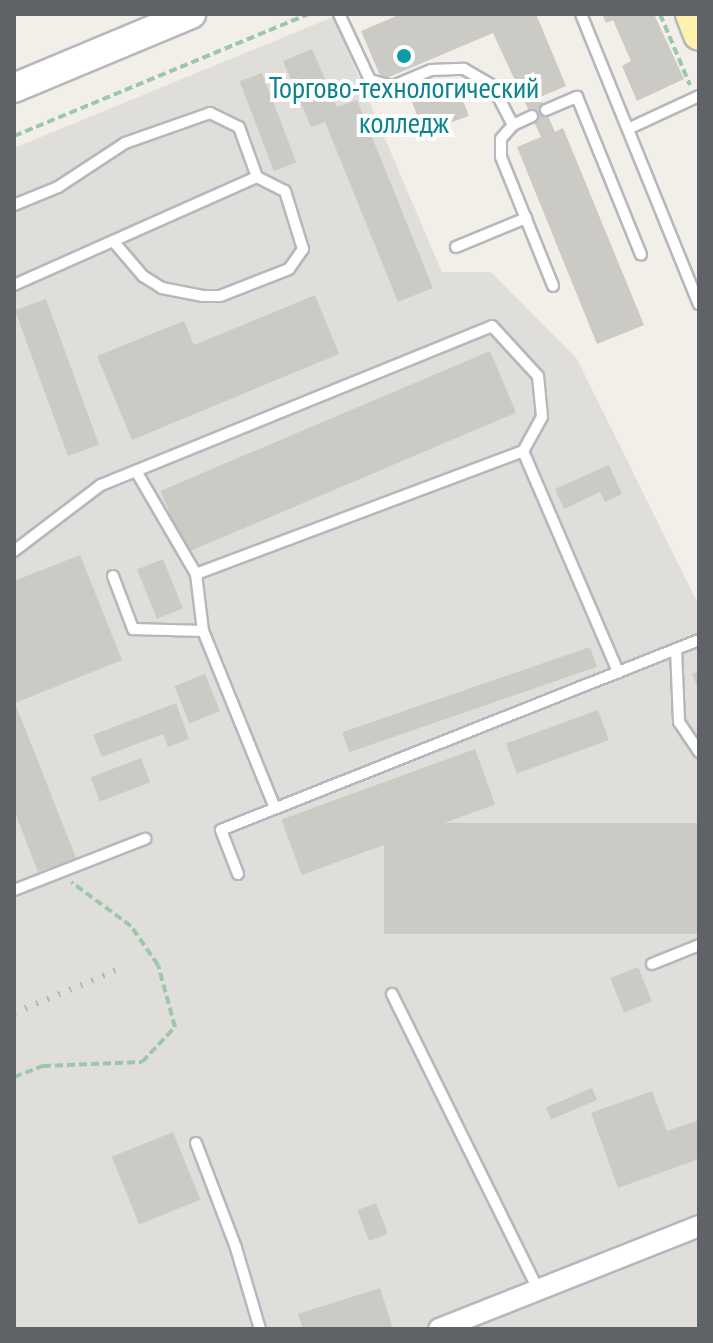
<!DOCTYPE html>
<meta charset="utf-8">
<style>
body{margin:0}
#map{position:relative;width:713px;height:1343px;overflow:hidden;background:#f1efe8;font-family:"PT Sans Narrow",sans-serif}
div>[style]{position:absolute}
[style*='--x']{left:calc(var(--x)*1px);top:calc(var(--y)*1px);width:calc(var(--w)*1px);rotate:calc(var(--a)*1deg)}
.industrial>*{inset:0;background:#e0deda}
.building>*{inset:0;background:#cccac5;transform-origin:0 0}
.path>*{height:4px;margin-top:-2px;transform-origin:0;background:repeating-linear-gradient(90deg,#9cc7a9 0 8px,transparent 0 12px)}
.roads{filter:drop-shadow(2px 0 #b5b8bc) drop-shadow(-2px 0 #b5b8bc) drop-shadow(0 2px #b5b8bc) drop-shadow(0 -2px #b5b8bc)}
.lane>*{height:10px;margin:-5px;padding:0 5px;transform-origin:5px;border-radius:5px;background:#fff}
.street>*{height:20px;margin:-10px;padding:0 10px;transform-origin:10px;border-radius:10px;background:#fff}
.secondary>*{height:28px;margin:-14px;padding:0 14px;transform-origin:14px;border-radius:14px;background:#fff}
.primary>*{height:30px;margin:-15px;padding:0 15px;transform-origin:15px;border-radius:15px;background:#fff2af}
.rail>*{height:6px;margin-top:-3px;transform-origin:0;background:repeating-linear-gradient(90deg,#b6b7b8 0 2px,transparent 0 12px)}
.dots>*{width:22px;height:22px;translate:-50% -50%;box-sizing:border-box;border:4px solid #fff;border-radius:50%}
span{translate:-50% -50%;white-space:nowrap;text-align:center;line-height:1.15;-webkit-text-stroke:8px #fff;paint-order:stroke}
.culture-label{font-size:30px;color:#0d838f}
.frame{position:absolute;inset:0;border:16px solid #5f6368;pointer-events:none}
</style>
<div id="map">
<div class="industrial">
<div style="clip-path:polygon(333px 17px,442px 272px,491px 272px,577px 359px,699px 606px,699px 1329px,14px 1329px,14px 148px)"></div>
</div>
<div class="building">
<div style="clip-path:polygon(401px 14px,536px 14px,566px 86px,540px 97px,555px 132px,563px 128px,644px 325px,597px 344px,517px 147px,541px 137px,493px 33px,382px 80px,361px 31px)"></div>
<div style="clip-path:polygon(602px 14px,654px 14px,684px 79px,637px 101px,622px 66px,631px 61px,613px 20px,606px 23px)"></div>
<div style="clip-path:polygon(312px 49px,337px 107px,357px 100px,433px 288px,398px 302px,325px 122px,311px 127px,283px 61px)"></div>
<div style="left:262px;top:73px;width:96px;height:24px;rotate:69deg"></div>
<div style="left:457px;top:85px;width:33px;height:48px;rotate:69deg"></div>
<div style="clip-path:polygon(315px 295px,339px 354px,132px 440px,97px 356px,184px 321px,194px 345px)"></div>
<div style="left:46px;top:299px;width:155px;height:33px;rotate:70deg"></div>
<div style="left:490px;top:351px;width:67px;height:358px;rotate:67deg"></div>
<div style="clip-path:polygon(609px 465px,622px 494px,605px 502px,600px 492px,564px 509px,555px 489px)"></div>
<div style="clip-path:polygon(80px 555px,122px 660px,15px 703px,76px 858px,38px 872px,14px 810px,14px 581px)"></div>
<div style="left:163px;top:559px;width:53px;height:28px;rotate:68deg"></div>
<div style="left:590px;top:647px;width:21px;height:262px;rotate:71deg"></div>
<div style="clip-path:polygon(699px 671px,699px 691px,692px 674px)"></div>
<div style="left:205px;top:674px;width:40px;height:33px;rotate:68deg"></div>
<div style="clip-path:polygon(176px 703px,189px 739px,168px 747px,163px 734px,102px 757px,93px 735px)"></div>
<div style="left:598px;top:710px;width:32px;height:98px;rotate:70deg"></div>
<div style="left:475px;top:749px;width:59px;height:206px;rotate:70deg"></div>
<div style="left:141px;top:758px;width:26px;height:54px;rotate:69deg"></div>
<div style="left:699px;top:823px;width:111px;height:315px;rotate:90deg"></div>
<div style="left:638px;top:967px;width:37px;height:30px;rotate:68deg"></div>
<div style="left:592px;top:1088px;width:13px;height:50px;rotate:67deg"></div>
<div style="clip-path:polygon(652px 1091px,667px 1131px,699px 1120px,699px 1159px,618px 1188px,591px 1113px)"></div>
<div style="left:173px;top:1132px;width:73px;height:66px;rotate:68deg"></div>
<div style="left:376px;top:1203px;width:33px;height:20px;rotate:69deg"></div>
<div style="clip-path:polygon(380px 1288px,393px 1329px,303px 1329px,298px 1314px)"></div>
</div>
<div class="path">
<div style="--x:660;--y:14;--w:77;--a:67.1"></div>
<div style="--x:14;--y:136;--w:319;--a:-22.5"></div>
<div style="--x:14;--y:1077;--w:31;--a:-21"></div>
<div style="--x:43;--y:1066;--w:99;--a:-2.3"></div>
<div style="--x:142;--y:1062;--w:48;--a:-46.7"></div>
<div style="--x:175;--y:1027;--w:64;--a:-105.3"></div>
<div style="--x:158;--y:965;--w:47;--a:-124.7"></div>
<div style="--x:131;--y:926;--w:74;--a:-143.7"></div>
</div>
<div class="roads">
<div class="lane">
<div style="--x:339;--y:14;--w:73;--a:64.8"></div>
<div style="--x:370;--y:80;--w:24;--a:15"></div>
<div style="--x:393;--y:86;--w:41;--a:-22.8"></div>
<div style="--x:431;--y:70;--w:33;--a:-2"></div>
<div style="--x:464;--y:69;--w:32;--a:30"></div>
<div style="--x:492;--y:85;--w:45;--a:62.3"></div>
<div style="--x:513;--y:125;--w:21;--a:-25"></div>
<div style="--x:581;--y:14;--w:313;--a:67.9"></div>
<div style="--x:546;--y:110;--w:34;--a:-23"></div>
<div style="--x:577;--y:97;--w:170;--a:67.9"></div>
<div style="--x:513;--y:125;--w:18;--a:131"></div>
<div style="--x:501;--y:139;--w:18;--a:90"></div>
<div style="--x:501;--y:157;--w:139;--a:68"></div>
<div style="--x:630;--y:128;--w:76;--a:-24.9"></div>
<div style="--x:14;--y:205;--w:48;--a:-22.2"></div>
<div style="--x:58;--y:187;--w:80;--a:-33.3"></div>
<div style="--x:125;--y:143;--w:90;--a:-19.4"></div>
<div style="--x:210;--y:113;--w:32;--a:26"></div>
<div style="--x:239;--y:127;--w:53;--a:70.2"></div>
<div style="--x:257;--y:177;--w:31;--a:27"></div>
<div style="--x:285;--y:191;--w:61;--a:72.8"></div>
<div style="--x:303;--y:249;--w:24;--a:125"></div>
<div style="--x:289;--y:269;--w:74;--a:158.6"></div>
<div style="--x:220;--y:296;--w:17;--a:180"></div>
<div style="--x:203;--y:296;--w:42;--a:-169"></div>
<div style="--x:162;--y:288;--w:22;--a:-148"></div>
<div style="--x:143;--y:276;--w:46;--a:-130.6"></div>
<div style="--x:456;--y:247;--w:76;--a:-22.5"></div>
<div style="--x:14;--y:285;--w:266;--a:-24"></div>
<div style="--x:136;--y:471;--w:119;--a:59.8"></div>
<div style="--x:14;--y:551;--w:109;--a:-37.2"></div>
<div style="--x:101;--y:485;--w:422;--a:-22.1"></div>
<div style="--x:492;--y:326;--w:68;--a:47.4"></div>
<div style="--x:538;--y:376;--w:41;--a:84.4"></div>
<div style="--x:542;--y:417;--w:39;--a:119"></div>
<div style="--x:113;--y:576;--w:57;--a:69.3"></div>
<div style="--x:133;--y:629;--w:70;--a:1.6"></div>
<div style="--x:676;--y:649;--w:73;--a:87.6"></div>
<div style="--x:679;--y:722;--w:36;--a:56"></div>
<div style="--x:275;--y:808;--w:191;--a:-112.1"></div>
<div style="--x:203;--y:631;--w:57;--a:-97"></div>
<div style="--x:196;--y:574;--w:349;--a:-20.6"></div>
<div style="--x:523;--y:451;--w:241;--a:66.7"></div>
<div style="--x:238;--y:874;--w:47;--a:-111.1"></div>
<div style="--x:221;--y:830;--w:514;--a:-21.68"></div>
<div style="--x:14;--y:890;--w:141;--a:-21.3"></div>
<div style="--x:652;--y:964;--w:51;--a:-22"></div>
<div style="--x:392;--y:994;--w:330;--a:63.7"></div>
<div style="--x:196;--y:1143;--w:112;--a:69.1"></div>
<div style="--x:236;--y:1248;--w:84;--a:73.5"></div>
</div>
<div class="street">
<div style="--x:439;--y:1329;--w:280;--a:-21.6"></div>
</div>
<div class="secondary">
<div style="--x:14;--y:88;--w:192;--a:-22.7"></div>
</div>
<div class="primary">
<div style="--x:691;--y:14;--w:22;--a:69"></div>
</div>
</div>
<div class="rail">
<div style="--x:14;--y:1013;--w:114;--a:-22.7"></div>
</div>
<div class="dots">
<div style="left:404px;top:56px;background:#0f9aa8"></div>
</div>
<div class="culture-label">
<span style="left:404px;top:104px">Торгово-технологический<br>колледж</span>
</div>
<div class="frame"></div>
</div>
